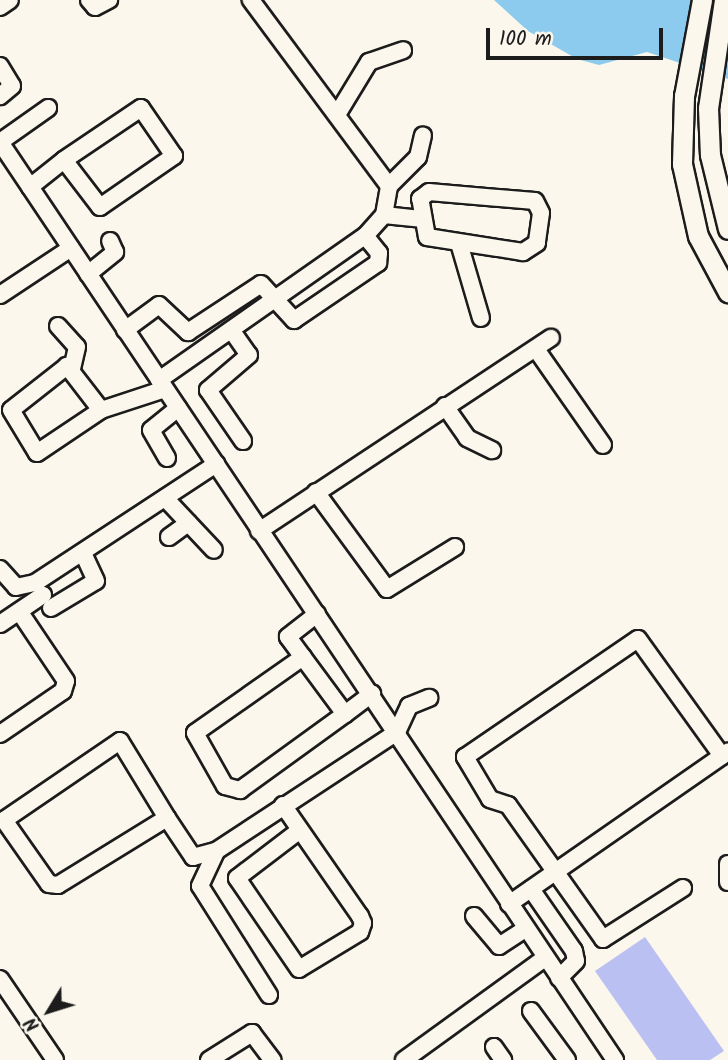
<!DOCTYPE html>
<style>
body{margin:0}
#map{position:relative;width:728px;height:1060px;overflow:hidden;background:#fbf7ec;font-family:Kalam,sans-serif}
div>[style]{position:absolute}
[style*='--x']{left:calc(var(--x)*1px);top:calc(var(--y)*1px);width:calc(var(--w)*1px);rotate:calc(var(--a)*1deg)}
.water>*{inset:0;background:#8ccbed}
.building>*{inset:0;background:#bac0f1}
.roads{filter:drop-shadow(2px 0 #1c1c1c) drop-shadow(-2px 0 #1c1c1c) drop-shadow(0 2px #1c1c1c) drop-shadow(0 -2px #1c1c1c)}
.minor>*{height:16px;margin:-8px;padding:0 8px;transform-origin:8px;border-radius:8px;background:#fbf7ec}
.major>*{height:19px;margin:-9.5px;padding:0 9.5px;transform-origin:9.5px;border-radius:9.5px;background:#fbf7ec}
span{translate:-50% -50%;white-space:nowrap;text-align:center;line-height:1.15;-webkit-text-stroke:5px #fbf7ec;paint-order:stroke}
.north{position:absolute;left:14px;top:976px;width:70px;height:70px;-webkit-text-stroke:5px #fbf7ec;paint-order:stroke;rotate:232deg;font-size:19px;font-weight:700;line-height:28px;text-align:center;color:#1c1c1c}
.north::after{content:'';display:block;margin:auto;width:24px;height:32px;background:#1c1c1c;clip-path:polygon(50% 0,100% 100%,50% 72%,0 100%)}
.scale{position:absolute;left:486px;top:28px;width:177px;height:32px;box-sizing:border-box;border:4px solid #1c1c1c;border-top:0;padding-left:9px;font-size:21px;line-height:24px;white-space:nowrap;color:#1c1c1c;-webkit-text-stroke:5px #fbf7ec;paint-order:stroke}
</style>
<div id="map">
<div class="water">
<div style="clip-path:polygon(494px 0,728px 0,728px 79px,647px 52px,599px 65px,577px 59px,528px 31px)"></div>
</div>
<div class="building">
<div style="clip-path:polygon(645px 937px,724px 1051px,710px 1060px,657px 1060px,595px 971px)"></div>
</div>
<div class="roads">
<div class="minor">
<div style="--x:89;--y:0;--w:9;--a:49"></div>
<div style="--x:95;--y:7;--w:16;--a:-27"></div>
<div style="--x:0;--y:7;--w:12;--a:-35"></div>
<div style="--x:0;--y:66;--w:23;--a:59"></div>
<div style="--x:12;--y:86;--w:16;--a:140"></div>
<div style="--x:338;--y:113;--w:60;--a:-58.7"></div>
<div style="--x:369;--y:62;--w:36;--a:-19"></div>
<div style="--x:0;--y:142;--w:1105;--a:56.18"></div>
<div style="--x:0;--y:142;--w:59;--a:-35.3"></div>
<div style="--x:389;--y:186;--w:41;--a:-45"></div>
<div style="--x:418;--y:157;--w:22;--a:-77"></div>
<div style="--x:30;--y:187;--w:43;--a:-38.5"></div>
<div style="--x:64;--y:160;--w:59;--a:52.5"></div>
<div style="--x:100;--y:207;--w:90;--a:-34.6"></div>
<div style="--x:174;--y:156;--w:58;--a:-124.5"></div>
<div style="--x:141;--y:108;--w:93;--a:146"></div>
<div style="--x:429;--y:192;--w:106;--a:4.9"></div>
<div style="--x:535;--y:201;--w:13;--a:63"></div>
<div style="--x:541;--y:213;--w:30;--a:98"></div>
<div style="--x:537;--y:243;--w:17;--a:147"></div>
<div style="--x:523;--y:252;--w:97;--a:-171.1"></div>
<div style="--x:427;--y:237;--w:39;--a:-100"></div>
<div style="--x:420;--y:199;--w:11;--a:-38"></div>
<div style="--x:384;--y:215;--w:37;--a:6"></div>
<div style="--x:459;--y:243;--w:78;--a:73.7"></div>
<div style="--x:88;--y:274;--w:35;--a:-39"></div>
<div style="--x:115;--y:252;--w:12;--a:-114"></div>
<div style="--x:0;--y:295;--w:85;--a:-33.5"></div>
<div style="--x:58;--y:326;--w:28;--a:48"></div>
<div style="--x:77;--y:347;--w:22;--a:103"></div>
<div style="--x:125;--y:330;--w:42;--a:-36.3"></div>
<div style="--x:159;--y:305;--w:40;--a:43"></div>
<div style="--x:188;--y:332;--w:87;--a:-33.3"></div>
<div style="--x:261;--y:284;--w:49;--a:47.5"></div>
<div style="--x:294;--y:320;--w:102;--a:-34.2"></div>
<div style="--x:378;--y:263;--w:10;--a:-84"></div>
<div style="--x:379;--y:253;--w:22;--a:-129"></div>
<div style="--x:232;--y:331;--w:29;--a:55"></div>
<div style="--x:249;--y:355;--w:54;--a:139.5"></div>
<div style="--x:208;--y:390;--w:62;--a:55.5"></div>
<div style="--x:536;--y:349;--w:117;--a:55.1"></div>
<div style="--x:159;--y:380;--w:251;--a:-35"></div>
<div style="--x:365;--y:236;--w:28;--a:-48"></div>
<div style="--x:384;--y:215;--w:29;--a:-80"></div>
<div style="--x:389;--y:186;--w:232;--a:-126.6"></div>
<div style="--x:445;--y:406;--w:39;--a:55"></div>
<div style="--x:467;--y:438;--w:28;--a:26"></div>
<div style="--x:101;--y:410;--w:56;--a:-127.7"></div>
<div style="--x:67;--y:366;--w:71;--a:141.8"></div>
<div style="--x:11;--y:410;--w:50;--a:58.8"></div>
<div style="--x:37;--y:453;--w:77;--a:-33.9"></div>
<div style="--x:101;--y:410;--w:67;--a:-18.2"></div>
<div style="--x:167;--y:458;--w:32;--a:-120"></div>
<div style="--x:151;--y:430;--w:35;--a:-39"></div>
<div style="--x:316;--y:492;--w:120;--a:53.8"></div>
<div style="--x:387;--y:589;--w:80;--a:-31.7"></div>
<div style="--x:165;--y:498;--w:71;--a:46.7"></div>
<div style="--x:259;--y:531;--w:350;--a:-33.5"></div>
<div style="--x:169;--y:537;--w:24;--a:-36"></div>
<div style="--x:0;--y:569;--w:24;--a:48"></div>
<div style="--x:16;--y:587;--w:19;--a:-12"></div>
<div style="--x:35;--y:583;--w:217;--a:-33.3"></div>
<div style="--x:51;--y:608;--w:52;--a:-31"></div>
<div style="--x:96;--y:581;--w:31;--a:-115"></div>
<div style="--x:317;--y:614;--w:37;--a:142"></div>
<div style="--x:288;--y:637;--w:96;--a:53.5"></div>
<div style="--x:345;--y:714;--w:34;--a:-37"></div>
<div style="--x:0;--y:624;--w:52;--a:-34"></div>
<div style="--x:303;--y:657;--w:132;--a:144.9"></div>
<div style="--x:195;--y:733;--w:61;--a:60.5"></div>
<div style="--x:225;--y:786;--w:16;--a:15"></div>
<div style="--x:240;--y:790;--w:130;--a:-35.9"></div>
<div style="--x:0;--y:734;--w:76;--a:-34.3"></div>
<div style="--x:63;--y:691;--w:10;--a:-73"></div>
<div style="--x:66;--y:681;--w:84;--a:-123.9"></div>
<div style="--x:283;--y:805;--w:135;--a:55.3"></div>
<div style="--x:360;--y:916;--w:8;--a:67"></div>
<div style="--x:363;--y:923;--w:9;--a:108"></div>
<div style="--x:360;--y:932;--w:71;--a:148.8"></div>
<div style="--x:299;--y:969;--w:110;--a:-124.3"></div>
<div style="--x:237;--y:878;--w:79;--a:-37.3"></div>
<div style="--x:167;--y:818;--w:90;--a:-121.4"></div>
<div style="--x:120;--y:741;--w:140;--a:145.7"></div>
<div style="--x:4;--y:820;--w:78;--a:54.9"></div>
<div style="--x:49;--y:884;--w:9;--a:6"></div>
<div style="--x:58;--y:885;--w:128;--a:-31.6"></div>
<div style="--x:167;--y:818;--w:47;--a:56.3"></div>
<div style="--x:193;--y:857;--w:24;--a:-15"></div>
<div style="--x:728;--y:864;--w:18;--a:90"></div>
<div style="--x:683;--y:888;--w:95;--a:147.5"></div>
<div style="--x:603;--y:939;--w:164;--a:-125.3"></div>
<div style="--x:508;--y:805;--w:19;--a:-162"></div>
<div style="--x:490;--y:799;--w:49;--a:-120.8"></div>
<div style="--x:465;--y:757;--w:209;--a:-34.3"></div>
<div style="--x:638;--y:639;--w:144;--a:54.3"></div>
<div style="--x:531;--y:889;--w:75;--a:55.3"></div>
<div style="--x:574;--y:951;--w:10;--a:79"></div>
<div style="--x:576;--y:961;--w:24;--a:135"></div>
<div style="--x:509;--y:904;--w:267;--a:-34.8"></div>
<div style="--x:474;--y:916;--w:39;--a:50"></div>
<div style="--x:499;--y:946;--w:31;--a:-33"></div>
<div style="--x:0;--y:979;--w:98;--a:55.8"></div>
<div style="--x:269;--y:995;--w:129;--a:-122.3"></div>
<div style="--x:200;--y:886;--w:38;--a:-65"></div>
<div style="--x:216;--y:851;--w:217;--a:-33.3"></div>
<div style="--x:397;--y:732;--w:29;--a:-65"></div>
<div style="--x:409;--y:706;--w:22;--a:-22"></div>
<div style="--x:531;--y:1011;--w:61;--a:53.7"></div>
<div style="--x:494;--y:1047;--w:16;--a:55"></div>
<div style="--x:209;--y:1060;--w:51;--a:-32.1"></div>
<div style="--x:252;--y:1033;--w:34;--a:53"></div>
<div style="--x:404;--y:1060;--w:174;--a:-35.9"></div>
</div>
<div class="major">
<div style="--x:702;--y:0;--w:98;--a:100.6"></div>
<div style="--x:684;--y:96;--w:68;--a:91.7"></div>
<div style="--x:682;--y:164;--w:74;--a:77.5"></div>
<div style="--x:698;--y:236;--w:64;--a:61.8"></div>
<div style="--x:724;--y:0;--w:109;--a:98.4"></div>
<div style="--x:708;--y:108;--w:47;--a:87.6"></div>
<div style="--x:710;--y:155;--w:76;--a:76.3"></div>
</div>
</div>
<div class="north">N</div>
<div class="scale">100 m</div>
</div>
